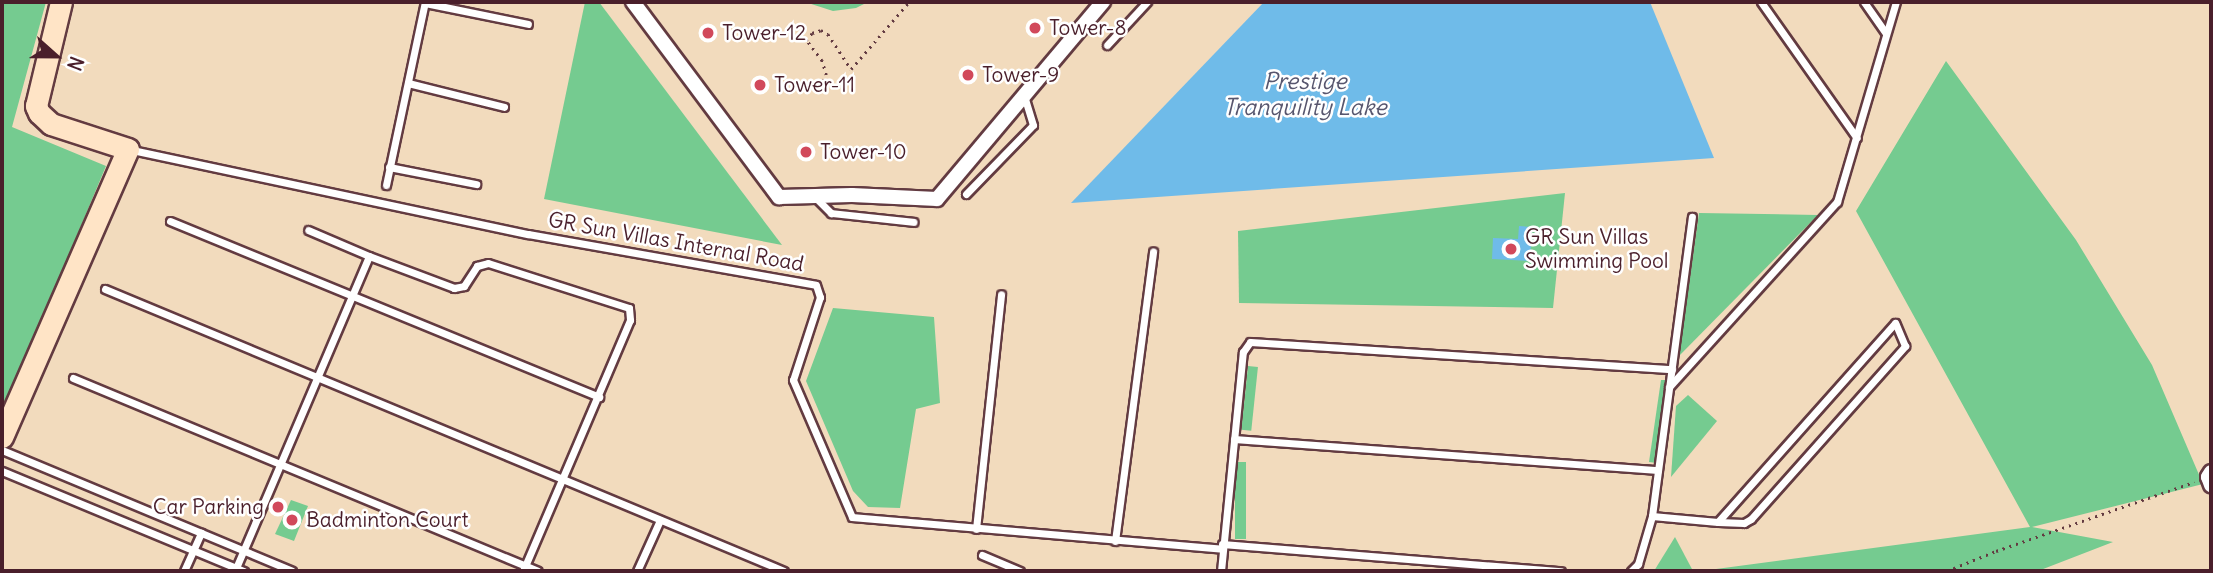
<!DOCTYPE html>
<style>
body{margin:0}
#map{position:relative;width:2213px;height:573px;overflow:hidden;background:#f2dbbd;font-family:Delius,sans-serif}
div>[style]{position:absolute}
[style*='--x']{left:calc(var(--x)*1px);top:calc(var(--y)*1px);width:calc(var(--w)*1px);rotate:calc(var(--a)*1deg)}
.green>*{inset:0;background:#75cb90;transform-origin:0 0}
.water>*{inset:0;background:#6fbbe9}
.path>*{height:2.5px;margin-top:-1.25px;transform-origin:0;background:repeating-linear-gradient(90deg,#633b41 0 2px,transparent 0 7px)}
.roads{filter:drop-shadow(2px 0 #633b41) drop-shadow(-2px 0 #633b41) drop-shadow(0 2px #633b41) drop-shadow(0 -2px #633b41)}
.service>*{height:7px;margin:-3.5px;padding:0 3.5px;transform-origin:3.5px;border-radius:3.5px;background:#fff}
.minor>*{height:14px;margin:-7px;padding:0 7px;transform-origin:7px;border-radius:7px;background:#fff}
.secondary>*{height:21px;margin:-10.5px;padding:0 10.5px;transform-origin:10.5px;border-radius:10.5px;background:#ffe4c6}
.dots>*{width:19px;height:19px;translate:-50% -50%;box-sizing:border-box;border:4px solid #fff;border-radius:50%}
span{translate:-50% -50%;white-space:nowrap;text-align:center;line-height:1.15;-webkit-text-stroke:5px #fff;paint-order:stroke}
.poi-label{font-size:21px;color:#4a1f2b}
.left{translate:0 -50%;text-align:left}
.right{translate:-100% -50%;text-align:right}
.street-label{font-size:21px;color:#4a1f2b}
.water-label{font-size:23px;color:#57566e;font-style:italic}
.frame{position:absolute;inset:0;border:4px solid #4a1f2b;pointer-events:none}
.north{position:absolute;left:21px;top:21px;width:70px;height:70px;-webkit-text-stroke:5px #fff;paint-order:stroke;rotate:111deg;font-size:19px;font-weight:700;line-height:28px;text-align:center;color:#4a1f2b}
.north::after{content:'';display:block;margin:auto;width:24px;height:32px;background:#4a1f2b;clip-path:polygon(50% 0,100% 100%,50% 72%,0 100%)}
</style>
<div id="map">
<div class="green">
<div style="clip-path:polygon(2px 2px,46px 2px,12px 127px,106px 166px,2px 415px)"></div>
<div style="clip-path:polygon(585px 2px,599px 2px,782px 245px,544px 199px)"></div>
<div style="clip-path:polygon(805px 2px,868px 2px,856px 8px,833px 11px)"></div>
<div style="clip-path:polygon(1946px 61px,2076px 240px,2152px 365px,2203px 484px,2032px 527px,2113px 542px,2038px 571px,1701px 571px,2030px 527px,1856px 211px)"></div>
<div style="clip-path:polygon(1565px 193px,1553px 308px,1239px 303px,1238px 231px)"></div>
<div style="clip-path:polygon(1699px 213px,1818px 215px,1679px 356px)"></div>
<div style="clip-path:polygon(833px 308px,934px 317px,940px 403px,916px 409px,900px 508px,868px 507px,853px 491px,806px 381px)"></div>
<div style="left:1248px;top:366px;width:10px;height:64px;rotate:6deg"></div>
<div style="clip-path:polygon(1661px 380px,1668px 380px,1657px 463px,1649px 462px)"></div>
<div style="clip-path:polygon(1688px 395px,1717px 421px,1671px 477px,1676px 406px)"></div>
<div style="left:1235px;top:462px;width:11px;height:77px"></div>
<div style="clip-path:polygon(291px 500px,308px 506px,294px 541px,275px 534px)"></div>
<div style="clip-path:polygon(1675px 537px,1693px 571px,1654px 571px)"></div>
</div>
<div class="water">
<div style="clip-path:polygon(1264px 2px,1650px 2px,1714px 158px,1071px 203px)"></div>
<div style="clip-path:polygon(1519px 226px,1532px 227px,1530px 261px,1492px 259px,1493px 238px,1518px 239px)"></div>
</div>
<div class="path">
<div style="--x:820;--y:87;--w:13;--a:-63"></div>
<div style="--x:826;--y:75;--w:15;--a:-106"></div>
<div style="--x:822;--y:61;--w:26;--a:-127"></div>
<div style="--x:806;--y:40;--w:9;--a:-49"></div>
<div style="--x:812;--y:33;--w:9;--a:-18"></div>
<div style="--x:821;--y:30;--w:8;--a:30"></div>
<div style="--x:828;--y:34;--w:42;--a:56.7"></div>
<div style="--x:851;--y:69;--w:89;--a:-49.1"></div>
<div style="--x:1947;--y:571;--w:53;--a:-22.2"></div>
<div style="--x:1996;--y:551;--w:210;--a:-19.2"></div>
</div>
<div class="roads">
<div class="service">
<div style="--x:1761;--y:2;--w:166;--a:54.8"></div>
<div style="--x:1864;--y:2;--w:38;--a:55"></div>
<div style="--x:425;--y:3;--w:105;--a:11.5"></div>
<div style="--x:1107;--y:45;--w:59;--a:-47.1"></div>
<div style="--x:408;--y:83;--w:99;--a:14"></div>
<div style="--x:132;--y:150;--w:405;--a:12"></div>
<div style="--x:528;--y:234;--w:292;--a:10"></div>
<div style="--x:816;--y:285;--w:13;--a:72"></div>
<div style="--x:820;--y:297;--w:87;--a:108"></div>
<div style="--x:793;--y:380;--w:149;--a:66.7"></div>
<div style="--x:852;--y:517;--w:371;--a:4.9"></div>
<div style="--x:389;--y:167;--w:89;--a:11.1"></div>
<div style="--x:386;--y:185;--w:187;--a:-78"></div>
<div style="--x:966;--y:194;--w:96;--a:-45.8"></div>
<div style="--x:1033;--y:125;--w:28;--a:-107"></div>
<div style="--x:815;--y:197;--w:23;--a:45"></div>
<div style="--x:831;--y:213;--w:83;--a:6.2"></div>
<div style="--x:170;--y:221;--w:464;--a:22.3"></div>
<div style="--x:369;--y:256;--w:91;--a:20.6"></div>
<div style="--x:454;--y:288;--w:10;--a:-11"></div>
<div style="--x:464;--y:286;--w:24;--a:-57"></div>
<div style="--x:477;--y:266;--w:11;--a:-15"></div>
<div style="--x:488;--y:263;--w:148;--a:17.7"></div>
<div style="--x:629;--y:308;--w:12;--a:85"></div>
<div style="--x:630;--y:320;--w:273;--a:113.1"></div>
<div style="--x:105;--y:289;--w:735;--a:22.55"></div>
<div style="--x:73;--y:378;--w:503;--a:22.54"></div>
<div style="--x:1669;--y:387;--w:250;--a:-47.8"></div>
<div style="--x:1837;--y:202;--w:209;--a:-73.6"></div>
<div style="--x:1234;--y:439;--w:425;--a:4.2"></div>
<div style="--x:2;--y:450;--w:314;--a:22.6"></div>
<div style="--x:2;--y:471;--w:262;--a:22.5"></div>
<div style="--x:1652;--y:516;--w:66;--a:5.2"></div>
<div style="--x:1718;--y:522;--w:26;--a:2"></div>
<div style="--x:1744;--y:523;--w:8;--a:-30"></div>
<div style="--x:1751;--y:519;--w:232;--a:-48.3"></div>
<div style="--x:1905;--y:346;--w:25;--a:-113"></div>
<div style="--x:1895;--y:323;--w:266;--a:131.7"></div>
<div style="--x:976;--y:529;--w:236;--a:-83.9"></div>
<div style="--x:1115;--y:541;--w:292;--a:-82.5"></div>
<div style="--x:1222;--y:544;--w:340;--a:4.6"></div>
<div style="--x:982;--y:555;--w:41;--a:22.8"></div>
<div style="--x:236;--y:568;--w:339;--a:-66.9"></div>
<div style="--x:369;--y:256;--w:66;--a:-156.9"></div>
<div style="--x:184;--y:571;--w:42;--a:-65.9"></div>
<div style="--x:637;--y:571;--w:56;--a:-65.7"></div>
<div style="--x:1221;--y:571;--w:220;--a:-84.3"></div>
<div style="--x:1243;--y:352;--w:12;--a:-55"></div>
<div style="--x:1250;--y:342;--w:423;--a:3.7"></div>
<div style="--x:1631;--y:571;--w:10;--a:-45"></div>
<div style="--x:1638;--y:564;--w:50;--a:-73.7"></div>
<div style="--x:1652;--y:516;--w:302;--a:-82.4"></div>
</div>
<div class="minor">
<div style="--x:633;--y:2;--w:244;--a:53.2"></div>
<div style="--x:779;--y:197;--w:73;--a:-1.6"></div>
<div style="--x:852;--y:195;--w:85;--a:2.7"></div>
<div style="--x:937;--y:199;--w:258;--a:-49.9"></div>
<div style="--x:2211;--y:472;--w:6;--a:121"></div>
<div style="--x:2208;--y:477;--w:9;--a:69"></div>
</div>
<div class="secondary">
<div style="--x:2;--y:437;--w:314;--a:-66.4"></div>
<div style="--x:128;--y:149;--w:81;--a:-162"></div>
<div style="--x:51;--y:124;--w:16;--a:-137"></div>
<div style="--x:39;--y:113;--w:8;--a:-113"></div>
<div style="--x:36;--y:106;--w:107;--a:-76.5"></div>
</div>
</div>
<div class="dots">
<div style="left:1035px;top:28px;background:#d1495b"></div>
<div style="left:708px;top:33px;background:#d1495b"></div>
<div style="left:968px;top:75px;background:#d1495b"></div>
<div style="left:760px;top:85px;background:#d1495b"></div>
<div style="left:806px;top:152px;background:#d1495b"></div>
<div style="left:1511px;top:249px;background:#d1495b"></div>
<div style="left:278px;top:507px;background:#d1495b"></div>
<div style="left:292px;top:520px;background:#d1495b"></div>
</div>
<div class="poi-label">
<span class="left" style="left:1049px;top:28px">Tower-8</span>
<span class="left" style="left:722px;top:33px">Tower-12</span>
<span class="left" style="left:982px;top:75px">Tower-9</span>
<span class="left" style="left:774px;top:85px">Tower-11</span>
<span class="left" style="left:820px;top:152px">Tower-10</span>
<span class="left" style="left:1525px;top:249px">GR Sun Villas<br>Swimming Pool</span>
<span class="right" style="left:264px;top:507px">Car Parking</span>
<span class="left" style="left:306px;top:520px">Badminton Court</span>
</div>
<div class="street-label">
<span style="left:676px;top:242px;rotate:10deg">GR Sun Villas Internal Road</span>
</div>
<div class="water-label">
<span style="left:1305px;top:94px">Prestige<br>Tranquility Lake</span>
</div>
<div class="frame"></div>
<div class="north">N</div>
</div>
